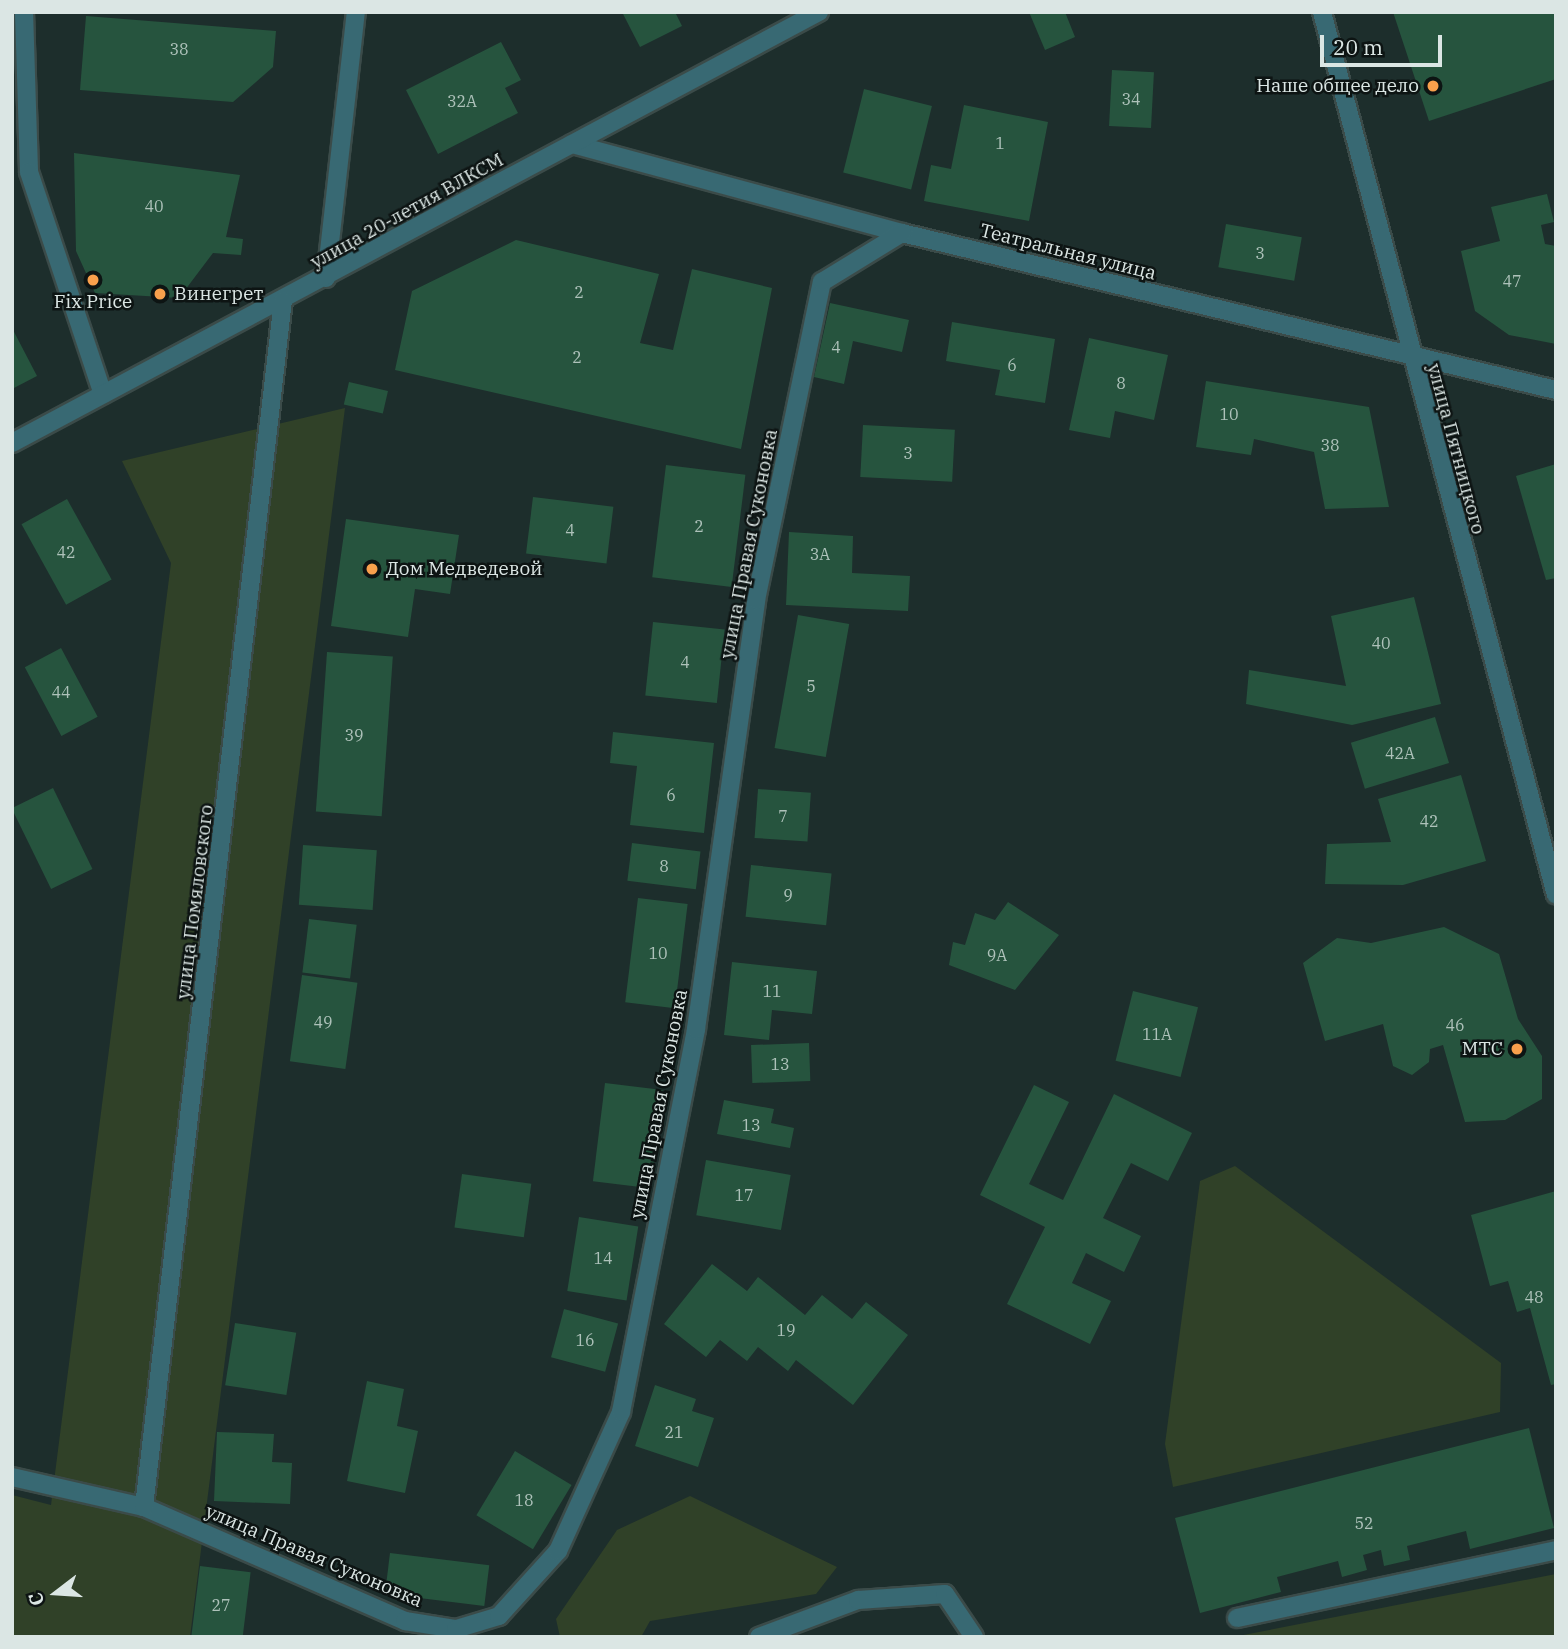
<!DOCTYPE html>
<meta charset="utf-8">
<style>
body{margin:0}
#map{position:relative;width:1568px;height:1649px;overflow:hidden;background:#1d2e2c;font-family:"IBM Plex Serif",serif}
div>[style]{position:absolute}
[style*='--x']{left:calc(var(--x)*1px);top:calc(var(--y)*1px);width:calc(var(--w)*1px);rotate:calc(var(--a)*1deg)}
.green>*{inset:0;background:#304128}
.building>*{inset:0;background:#26543e;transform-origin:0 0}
.roads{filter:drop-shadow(2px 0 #3b4b49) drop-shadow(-2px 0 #3b4b49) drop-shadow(0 2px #3b4b49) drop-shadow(0 -2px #3b4b49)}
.minor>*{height:18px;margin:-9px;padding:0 9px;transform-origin:9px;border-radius:9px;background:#386973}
.dots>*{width:19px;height:19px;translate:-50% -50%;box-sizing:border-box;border:4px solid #0d1413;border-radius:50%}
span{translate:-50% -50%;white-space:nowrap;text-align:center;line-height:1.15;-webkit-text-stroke:5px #0d1413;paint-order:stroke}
.number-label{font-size:16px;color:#aec2ba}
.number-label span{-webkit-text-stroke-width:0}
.poi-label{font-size:19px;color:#dbe6e4}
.right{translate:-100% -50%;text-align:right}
.left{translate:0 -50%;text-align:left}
.street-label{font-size:19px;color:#dbe6e4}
.frame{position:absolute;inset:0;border:14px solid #dbe6e4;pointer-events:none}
.north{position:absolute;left:21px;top:1558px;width:70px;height:70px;-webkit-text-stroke:5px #0d1413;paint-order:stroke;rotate:253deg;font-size:19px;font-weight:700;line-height:28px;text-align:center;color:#dbe6e4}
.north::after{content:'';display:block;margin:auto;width:24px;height:32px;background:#dbe6e4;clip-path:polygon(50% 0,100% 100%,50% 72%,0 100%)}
.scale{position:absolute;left:1320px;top:35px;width:122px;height:32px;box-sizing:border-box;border:4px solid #dbe6e4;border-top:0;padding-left:9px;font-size:21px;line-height:24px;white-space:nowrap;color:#dbe6e4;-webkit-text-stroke:5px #0d1413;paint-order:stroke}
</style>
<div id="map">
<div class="green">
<div style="clip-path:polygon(345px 408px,190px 1637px,12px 1637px,12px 1495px,51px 1505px,171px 563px,122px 461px)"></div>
<div style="clip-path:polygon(1235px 1166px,1501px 1363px,1500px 1412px,1173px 1487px,1165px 1444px,1200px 1181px)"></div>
<div style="clip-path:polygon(690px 1496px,837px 1567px,816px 1594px,650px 1621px,641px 1637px,560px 1637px,556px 1619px,617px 1530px)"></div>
<div style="clip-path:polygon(1556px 1574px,1556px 1637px,1233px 1637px)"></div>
</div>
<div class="building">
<div style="clip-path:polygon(622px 12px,675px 12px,682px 26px,640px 47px)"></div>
<div style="clip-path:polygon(1029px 12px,1065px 12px,1075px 37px,1045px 50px)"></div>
<div style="clip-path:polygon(1393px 12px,1556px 12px,1556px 79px,1429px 121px)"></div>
<div style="clip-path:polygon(86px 16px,276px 31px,273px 67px,233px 102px,80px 90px)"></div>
<div style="clip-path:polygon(501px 42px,521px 80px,505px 88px,518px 113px,438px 154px,406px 90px)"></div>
<div style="left:1112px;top:70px;width:42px;height:56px;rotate:3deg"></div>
<div style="left:864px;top:89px;width:70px;height:86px;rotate:14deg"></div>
<div style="clip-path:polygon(964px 105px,1048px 122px,1029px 221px,924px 201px,931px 165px,951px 169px)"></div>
<div style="clip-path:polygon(74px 153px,240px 175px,226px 237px,243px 239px,241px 255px,213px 253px,179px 298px,95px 293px,76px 251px)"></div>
<div style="clip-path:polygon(1547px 194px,1554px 222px,1541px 225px,1545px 244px,1556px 246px,1556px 344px,1509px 335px,1475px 311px,1461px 251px,1500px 241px,1491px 207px)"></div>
<div style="left:1226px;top:224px;width:77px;height:44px;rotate:10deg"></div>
<div style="clip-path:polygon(516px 240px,659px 274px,640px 343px,673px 350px,692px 269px,772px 288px,741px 449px,395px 370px,412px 291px)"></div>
<div style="clip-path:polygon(830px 303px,909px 320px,902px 352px,853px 341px,844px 384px,814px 377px)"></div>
<div style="clip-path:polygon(952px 322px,1055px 339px,1045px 403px,995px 395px,1000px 370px,946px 361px)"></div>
<div style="clip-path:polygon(12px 328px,37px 376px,12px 389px)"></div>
<div style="clip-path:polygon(1089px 338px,1168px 355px,1154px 420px,1115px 411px,1110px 438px,1069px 430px)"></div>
<div style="clip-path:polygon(1206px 381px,1369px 407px,1389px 507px,1325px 509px,1314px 452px,1254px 439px,1251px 455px,1196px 447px)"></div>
<div style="left:349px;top:382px;width:40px;height:23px;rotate:13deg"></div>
<div style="left:863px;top:425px;width:92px;height:52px;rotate:3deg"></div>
<div style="clip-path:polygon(1556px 464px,1556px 578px,1546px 580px,1516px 476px)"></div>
<div style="left:666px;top:465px;width:80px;height:113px;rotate:7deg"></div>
<div style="left:533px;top:497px;width:81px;height:57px;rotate:7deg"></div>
<div style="left:67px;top:499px;width:92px;height:52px;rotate:61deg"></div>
<div style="clip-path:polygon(346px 519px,459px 535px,450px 594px,415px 589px,408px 637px,331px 626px)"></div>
<div style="clip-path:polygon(789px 532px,853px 536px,852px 573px,910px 576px,908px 611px,786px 605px)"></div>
<div style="clip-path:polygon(1414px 597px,1441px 704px,1352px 725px,1246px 704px,1249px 670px,1346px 686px,1331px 616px)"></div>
<div style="left:798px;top:615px;width:52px;height:135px;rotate:10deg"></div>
<div style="left:653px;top:622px;width:72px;height:74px;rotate:6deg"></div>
<div style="left:61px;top:648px;width:78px;height:41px;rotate:62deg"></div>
<div style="left:327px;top:652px;width:66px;height:160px;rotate:4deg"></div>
<div style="left:1435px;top:717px;width:48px;height:88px;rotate:73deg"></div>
<div style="clip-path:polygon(613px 732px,714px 743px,704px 833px,630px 825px,637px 766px,610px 763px)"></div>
<div style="clip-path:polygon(1461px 775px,1486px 861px,1403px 885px,1325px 884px,1327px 844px,1391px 842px,1378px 799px)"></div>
<div style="left:53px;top:788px;width:90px;height:46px;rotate:64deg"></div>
<div style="left:758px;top:789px;width:53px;height:49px;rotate:4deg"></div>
<div style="left:632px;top:843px;width:69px;height:38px;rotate:7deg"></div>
<div style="left:303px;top:845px;width:74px;height:60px;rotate:4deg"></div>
<div style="left:751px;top:865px;width:81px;height:52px;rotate:6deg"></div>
<div style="left:638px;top:898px;width:50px;height:105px;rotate:7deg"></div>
<div style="clip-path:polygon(1008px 902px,1059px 935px,1015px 990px,949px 965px,953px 942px,965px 945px,975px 913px,995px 920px)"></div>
<div style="left:309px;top:919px;width:48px;height:54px;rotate:7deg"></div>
<div style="clip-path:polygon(1444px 927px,1499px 954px,1518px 1019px,1542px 1056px,1542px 1099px,1505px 1120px,1465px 1122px,1443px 1045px,1430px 1049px,1429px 1062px,1412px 1075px,1393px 1066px,1383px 1024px,1325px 1041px,1303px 963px,1337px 938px,1371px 943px)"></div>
<div style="clip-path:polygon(732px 962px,817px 971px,812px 1014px,772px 1010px,769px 1040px,724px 1035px)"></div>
<div style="left:302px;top:975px;width:56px;height:87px;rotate:8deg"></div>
<div style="left:1133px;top:991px;width:67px;height:72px;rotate:14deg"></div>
<div style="left:809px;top:1043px;width:38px;height:58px;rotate:88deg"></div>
<div style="left:605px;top:1083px;width:58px;height:99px;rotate:7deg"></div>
<div style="clip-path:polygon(1034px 1085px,1069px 1102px,1029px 1184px,1063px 1200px,1114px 1094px,1192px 1133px,1168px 1181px,1131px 1163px,1103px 1218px,1141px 1236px,1124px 1272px,1086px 1253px,1072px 1283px,1111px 1301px,1090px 1344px,1007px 1304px,1045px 1227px,980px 1195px)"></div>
<div style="clip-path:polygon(724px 1100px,774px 1109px,771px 1123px,794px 1128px,790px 1148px,717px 1134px)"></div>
<div style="left:706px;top:1160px;width:86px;height:56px;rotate:10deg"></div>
<div style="left:462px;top:1174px;width:70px;height:54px;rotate:8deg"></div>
<div style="clip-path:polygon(1556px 1191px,1556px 1384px,1551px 1385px,1530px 1308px,1517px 1312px,1508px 1281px,1490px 1286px,1471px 1215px)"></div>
<div style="left:579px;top:1217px;width:60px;height:75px;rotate:9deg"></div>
<div style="clip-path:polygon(712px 1264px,747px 1291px,758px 1277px,805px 1315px,822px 1295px,852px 1319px,866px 1302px,908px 1335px,853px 1405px,796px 1360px,788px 1371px,758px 1347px,747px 1361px,720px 1340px,706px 1357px,664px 1324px)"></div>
<div style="left:564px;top:1309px;width:56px;height:50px;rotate:15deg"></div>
<div style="left:235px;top:1323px;width:62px;height:63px;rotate:9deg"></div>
<div style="clip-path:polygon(367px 1381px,404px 1389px,397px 1426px,418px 1431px,405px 1493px,347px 1481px)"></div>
<div style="clip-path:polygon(655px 1385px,696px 1399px,692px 1411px,714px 1418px,698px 1467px,635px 1446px)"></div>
<div style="clip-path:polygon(1529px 1428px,1554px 1528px,1470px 1549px,1466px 1531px,1407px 1546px,1410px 1560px,1384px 1566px,1381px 1550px,1363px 1555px,1367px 1570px,1342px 1577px,1338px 1561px,1277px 1577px,1281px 1592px,1200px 1613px,1175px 1518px)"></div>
<div style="clip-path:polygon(217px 1432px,274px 1434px,272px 1462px,292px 1463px,290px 1504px,214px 1501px)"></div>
<div style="left:515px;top:1451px;width:66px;height:75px;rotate:31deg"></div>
<div style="left:390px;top:1553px;width:100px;height:41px;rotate:7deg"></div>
<div style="left:200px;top:1566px;width:51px;height:72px;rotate:7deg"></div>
</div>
<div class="roads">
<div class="minor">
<div style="--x:24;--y:12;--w:160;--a:88.2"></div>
<div style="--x:29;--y:172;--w:234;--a:71.6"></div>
<div style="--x:1322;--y:12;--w:913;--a:75.16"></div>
<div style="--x:572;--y:144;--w:342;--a:15.1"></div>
<div style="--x:902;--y:233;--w:673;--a:13.5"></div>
<div style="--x:326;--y:278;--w:268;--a:-83.6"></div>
<div style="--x:12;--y:443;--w:915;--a:-28.11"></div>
<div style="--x:12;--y:1477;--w:135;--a:12.8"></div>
<div style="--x:144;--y:1507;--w:285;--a:23.6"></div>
<div style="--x:405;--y:1621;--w:52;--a:8.9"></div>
<div style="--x:456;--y:1629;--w:45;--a:-16.8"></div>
<div style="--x:499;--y:1616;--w:88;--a:-47.8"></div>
<div style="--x:558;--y:1551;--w:153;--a:-65.6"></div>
<div style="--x:621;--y:1412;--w:390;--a:-78.9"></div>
<div style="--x:696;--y:1029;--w:433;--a:-82"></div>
<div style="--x:756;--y:600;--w:325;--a:-78.3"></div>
<div style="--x:822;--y:282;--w:94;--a:-31.5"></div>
<div style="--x:144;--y:1507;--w:1214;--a:-83.43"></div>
<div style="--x:1237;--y:1618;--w:326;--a:-12"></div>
<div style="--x:759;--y:1637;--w:106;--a:-20.5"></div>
<div style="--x:858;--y:1600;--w:87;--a:-3.9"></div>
<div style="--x:945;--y:1594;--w:52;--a:56"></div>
</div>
</div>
<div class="dots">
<div style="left:1433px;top:86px;background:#f9a04c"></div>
<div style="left:93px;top:280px;background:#f9a04c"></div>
<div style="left:160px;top:294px;background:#f9a04c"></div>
<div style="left:372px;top:569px;background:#f9a04c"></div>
<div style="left:1517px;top:1049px;background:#f9a04c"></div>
</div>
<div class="number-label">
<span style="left:179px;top:49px">38</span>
<span style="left:1131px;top:99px">34</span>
<span style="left:462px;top:101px">32А</span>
<span style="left:1000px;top:143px">1</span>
<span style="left:154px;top:206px">40</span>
<span style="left:1260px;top:253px">3</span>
<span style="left:1512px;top:281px">47</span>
<span style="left:579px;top:292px">2</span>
<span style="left:836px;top:347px">4</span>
<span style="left:577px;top:357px">2</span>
<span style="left:1012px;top:365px">6</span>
<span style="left:1121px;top:383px">8</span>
<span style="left:1229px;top:414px">10</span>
<span style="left:1330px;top:445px">38</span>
<span style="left:908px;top:453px">3</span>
<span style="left:699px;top:526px">2</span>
<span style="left:570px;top:530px">4</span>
<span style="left:66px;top:552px">42</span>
<span style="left:820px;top:554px">3А</span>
<span style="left:1381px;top:643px">40</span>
<span style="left:685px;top:662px">4</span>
<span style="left:811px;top:686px">5</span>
<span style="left:61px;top:692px">44</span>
<span style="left:354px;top:735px">39</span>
<span style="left:1400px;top:753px">42А</span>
<span style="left:671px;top:795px">6</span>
<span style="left:783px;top:816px">7</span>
<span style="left:1429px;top:821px">42</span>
<span style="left:664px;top:866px">8</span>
<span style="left:788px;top:895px">9</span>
<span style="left:658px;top:953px">10</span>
<span style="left:997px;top:955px">9А</span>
<span style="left:772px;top:991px">11</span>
<span style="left:323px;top:1022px">49</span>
<span style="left:1455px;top:1025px">46</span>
<span style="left:1157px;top:1034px">11А</span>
<span style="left:780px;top:1064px">13</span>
<span style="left:751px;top:1125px">13</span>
<span style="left:744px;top:1195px">17</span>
<span style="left:603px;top:1258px">14</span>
<span style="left:1534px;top:1297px">48</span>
<span style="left:786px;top:1330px">19</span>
<span style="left:585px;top:1340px">16</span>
<span style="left:674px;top:1432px">21</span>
<span style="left:524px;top:1500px">18</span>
<span style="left:1364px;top:1523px">52</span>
<span style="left:221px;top:1605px">27</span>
</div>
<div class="poi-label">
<span class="right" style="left:1419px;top:86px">Наше общее дело</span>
<span class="left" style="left:174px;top:294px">Винегрет</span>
<span style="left:93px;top:302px">Fix Price</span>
<span class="left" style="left:386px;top:569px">Дом Медведевой</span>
<span class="right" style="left:1503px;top:1049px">МТС</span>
</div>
<div class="street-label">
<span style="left:407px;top:211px;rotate:-29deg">улица 20-летия ВЛКСМ</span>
<span style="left:1068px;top:252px;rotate:14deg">Театральная улица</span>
<span style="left:1456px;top:449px;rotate:75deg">улица Пятницкого</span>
<span style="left:749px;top:544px;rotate:-79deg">улица Правая Суконовка</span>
<span style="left:195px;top:902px;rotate:-83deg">улица Помяловского</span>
<span style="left:659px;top:1104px;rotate:-79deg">улица Правая Суконовка</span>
<span style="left:314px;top:1556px;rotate:23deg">улица Правая Суконовка</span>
</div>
<div class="frame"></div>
<div class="north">С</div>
<div class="scale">20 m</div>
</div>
